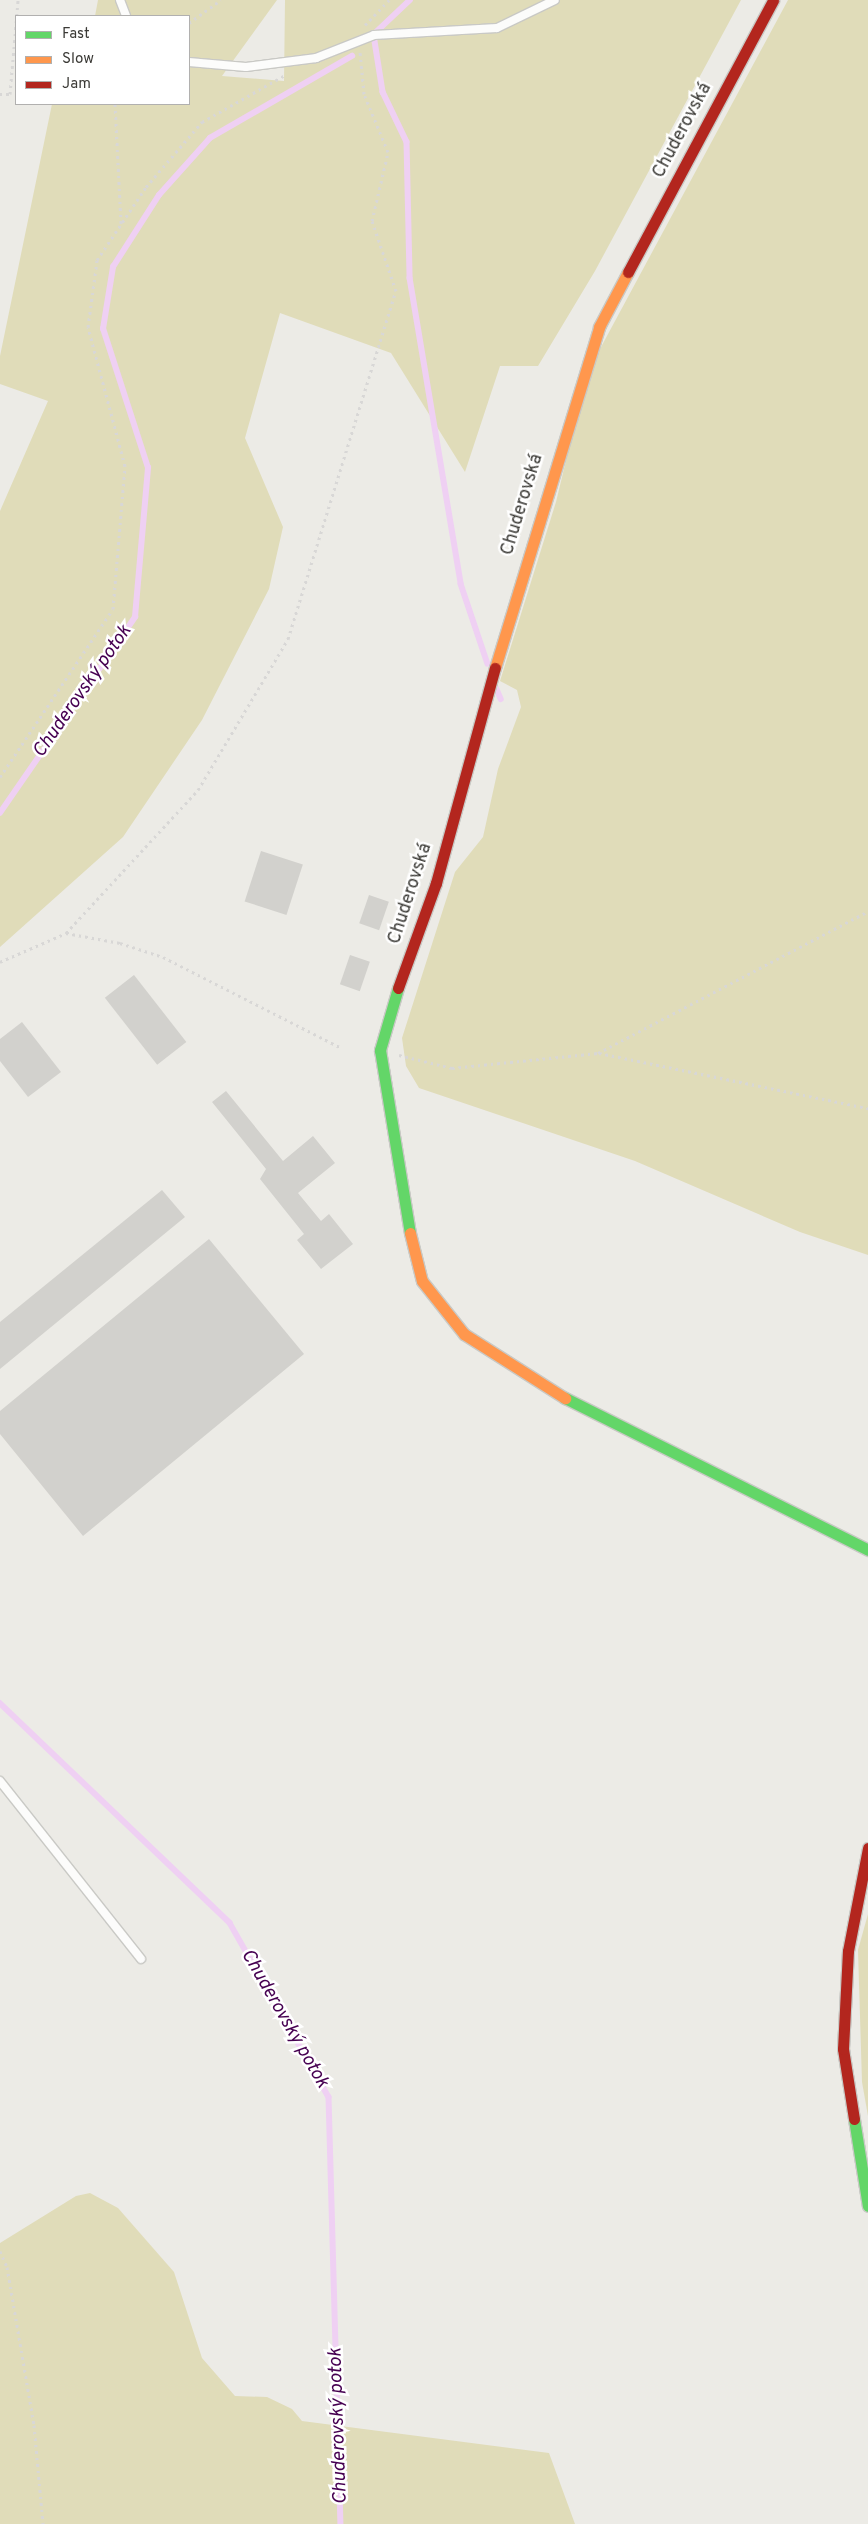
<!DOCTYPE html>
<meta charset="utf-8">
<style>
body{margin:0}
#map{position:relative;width:868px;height:2524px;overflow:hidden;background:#ecebe6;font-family:Overpass,sans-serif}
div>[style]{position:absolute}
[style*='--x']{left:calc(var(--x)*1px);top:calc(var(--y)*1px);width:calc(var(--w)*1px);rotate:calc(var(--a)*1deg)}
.green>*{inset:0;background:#e0dcb9}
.stream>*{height:5.5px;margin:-2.75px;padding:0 2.75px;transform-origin:2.75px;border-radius:2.75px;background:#efd0f3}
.building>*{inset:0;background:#d2d1cd;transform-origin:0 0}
.path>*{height:3px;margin-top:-1.5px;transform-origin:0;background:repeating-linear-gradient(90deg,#d8d7d6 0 2.5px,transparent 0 6.5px)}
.roads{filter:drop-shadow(1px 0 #c9c9c5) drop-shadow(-1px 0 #c9c9c5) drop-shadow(0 1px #c9c9c5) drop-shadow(0 -1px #c9c9c5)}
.lane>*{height:8px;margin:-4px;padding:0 4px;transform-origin:4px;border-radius:4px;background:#fcfcfb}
.fast>*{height:11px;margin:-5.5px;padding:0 5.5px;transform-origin:5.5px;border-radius:5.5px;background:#63d668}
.slow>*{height:11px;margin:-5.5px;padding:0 5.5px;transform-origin:5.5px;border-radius:5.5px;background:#ff974d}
.jam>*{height:11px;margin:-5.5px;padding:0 5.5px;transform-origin:5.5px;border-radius:5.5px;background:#b3261e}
span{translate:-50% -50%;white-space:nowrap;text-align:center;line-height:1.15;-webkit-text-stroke:5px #fff;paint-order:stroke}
.street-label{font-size:18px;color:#3b3a36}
.water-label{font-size:19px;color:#460051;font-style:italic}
.legend{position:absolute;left:15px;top:15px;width:175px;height:90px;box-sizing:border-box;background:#fff;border:1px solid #b1b0af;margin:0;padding:6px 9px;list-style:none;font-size:15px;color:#3b3a36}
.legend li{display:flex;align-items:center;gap:10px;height:25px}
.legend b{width:25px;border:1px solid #b1b0af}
</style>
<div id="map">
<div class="green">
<div style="clip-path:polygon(98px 0,277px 0,222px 76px,284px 81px,285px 0,741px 0,595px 271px,538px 366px,500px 366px,465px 472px,391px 353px,280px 313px,245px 438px,283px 527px,269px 589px,202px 720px,123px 837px,0 947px,0 511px,48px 401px,0 384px,0 356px,52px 104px,189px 104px,189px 16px,95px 16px)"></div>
<div style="clip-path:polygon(788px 0,868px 0,868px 1255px,800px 1232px,635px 1161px,419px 1088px,406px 1066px,402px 1038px,455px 872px,483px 837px,498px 769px,521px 707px,517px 690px,500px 681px,556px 502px,587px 373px)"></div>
<div style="clip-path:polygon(868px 1914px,868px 2116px,862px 2082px,858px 1950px)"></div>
<div style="clip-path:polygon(90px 2193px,118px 2208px,174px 2272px,202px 2358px,235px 2396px,267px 2397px,292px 2409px,302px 2421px,549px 2453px,575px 2524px,0 2524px,0 2243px,76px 2196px)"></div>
</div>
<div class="stream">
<div style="--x:374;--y:35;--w:58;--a:81"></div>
<div style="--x:383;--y:92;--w:55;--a:64.4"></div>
<div style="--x:407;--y:142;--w:136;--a:88.7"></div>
<div style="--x:410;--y:278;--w:310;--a:80.5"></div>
<div style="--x:461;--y:584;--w:84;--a:71.4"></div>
<div style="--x:372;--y:36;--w:52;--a:-43.5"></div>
<div style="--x:496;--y:687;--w:13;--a:67"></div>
<div style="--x:0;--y:813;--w:238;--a:-55.4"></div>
<div style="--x:135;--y:617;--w:150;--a:-85"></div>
<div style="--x:148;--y:468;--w:146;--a:-107.9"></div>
<div style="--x:103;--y:329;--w:63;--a:-80.8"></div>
<div style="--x:113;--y:267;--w:85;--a:-57.4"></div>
<div style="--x:159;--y:195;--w:76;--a:-48.2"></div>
<div style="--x:210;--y:138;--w:164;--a:-30"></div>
<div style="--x:0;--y:1703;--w:318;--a:43.7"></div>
<div style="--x:230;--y:1923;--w:200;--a:60.4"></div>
<div style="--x:329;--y:2097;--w:427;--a:88.4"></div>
</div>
<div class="building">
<div style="left:261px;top:851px;width:44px;height:53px;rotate:18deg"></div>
<div style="left:369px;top:895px;width:21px;height:30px;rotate:19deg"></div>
<div style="left:350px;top:955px;width:21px;height:31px;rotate:19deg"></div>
<div style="left:134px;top:975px;width:85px;height:37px;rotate:52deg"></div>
<div style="clip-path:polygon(22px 1022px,61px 1072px,28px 1097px,0 1061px,0 1039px)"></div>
<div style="clip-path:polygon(226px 1091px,283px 1161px,313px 1136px,335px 1163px,298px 1193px,321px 1221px,329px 1214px,353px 1244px,321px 1269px,297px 1240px,304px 1234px,260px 1179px,266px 1169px,212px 1102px)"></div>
<div style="clip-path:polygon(162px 1190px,185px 1217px,0 1369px,0 1322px)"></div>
<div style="clip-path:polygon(209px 1239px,304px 1354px,83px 1536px,0 1434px,0 1411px)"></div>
</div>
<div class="path">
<div style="--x:189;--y:23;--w:39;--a:-36"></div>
<div style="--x:365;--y:25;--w:35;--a:-46"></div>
<div style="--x:0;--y:94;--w:10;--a:0"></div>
<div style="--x:10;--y:94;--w:94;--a:-85.1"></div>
<div style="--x:115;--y:104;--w:120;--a:87.1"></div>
<div style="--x:0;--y:777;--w:202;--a:-56.1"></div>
<div style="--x:113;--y:609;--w:144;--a:-85.2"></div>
<div style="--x:125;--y:466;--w:144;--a:-104.9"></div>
<div style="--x:88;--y:327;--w:68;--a:-82.3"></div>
<div style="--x:97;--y:260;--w:88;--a:-56.1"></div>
<div style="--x:146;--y:187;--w:86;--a:-49.3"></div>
<div style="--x:202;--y:122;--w:95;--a:-29.5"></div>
<div style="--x:66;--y:933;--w:195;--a:-47.3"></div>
<div style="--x:198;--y:790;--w:176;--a:-59.2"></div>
<div style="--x:288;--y:639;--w:364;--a:-72.8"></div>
<div style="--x:396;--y:291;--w:74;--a:-108.9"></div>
<div style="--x:372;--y:221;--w:71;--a:-76.9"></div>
<div style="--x:388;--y:152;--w:63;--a:-112.5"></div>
<div style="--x:364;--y:94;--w:42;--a:-95.4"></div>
<div style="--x:0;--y:962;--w:72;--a:-23.7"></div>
<div style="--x:66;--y:933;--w:55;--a:10.5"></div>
<div style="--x:120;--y:943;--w:45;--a:18"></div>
<div style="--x:163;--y:957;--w:199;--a:27"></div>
<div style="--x:599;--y:1053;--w:275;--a:11.6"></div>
<div style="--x:399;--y:1055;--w:55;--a:13.8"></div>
<div style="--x:452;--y:1068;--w:147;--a:-5.9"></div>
<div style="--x:598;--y:1053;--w:305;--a:-27.7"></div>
<div style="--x:0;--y:2251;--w:17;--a:66"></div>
<div style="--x:7;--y:2267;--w:160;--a:80.3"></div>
<div style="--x:34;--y:2425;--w:99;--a:84.8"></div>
</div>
<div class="roads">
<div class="lane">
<div style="--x:120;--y:0;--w:17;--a:69"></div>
<div style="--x:189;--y:62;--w:57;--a:5"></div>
<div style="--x:246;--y:67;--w:71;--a:-7.3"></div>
<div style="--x:316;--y:58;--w:62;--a:-21.6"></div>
<div style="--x:374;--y:35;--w:123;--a:-3.3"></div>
<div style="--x:497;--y:28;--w:64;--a:-25.8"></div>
<div style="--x:0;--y:1781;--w:227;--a:51.6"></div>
</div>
<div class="fast">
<div style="--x:398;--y:988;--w:65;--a:106.2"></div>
<div style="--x:380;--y:1050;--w:185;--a:80.7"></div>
<div style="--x:565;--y:1398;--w:339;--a:26.6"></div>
<div style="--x:854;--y:2119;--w:88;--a:80.9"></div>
</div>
<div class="slow">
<div style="--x:495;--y:668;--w:357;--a:-73"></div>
<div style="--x:599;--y:327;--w:62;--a:-62.2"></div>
<div style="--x:410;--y:1233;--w:49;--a:76"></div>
<div style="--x:422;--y:1281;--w:68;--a:51.6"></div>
<div style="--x:464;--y:1334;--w:120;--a:32.4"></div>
</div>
<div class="jam">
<div style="--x:628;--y:272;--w:308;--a:-61.9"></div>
<div style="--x:398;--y:988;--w:112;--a:-70.1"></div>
<div style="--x:436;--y:883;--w:223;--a:-74.7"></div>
<div style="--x:854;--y:2119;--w:71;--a:-98.9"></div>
<div style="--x:843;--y:2049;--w:98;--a:-87.1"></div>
<div style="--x:848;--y:1951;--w:105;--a:-79"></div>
</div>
</div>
<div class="street-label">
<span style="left:683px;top:131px;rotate:-62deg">Chuderovská</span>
<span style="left:523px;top:505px;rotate:-73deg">Chuderovská</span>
<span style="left:411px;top:894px;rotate:-72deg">Chuderovská</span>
</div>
<div class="water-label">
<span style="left:83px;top:692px;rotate:-55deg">Chuderovský potok</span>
<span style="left:284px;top:2019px;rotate:60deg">Chuderovský potok</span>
<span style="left:339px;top:2426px;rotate:-92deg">Chuderovský potok</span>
</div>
<ul class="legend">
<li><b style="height:6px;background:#63d668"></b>Fast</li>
<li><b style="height:6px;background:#ff974d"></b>Slow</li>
<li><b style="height:6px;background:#b3261e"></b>Jam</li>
</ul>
</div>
